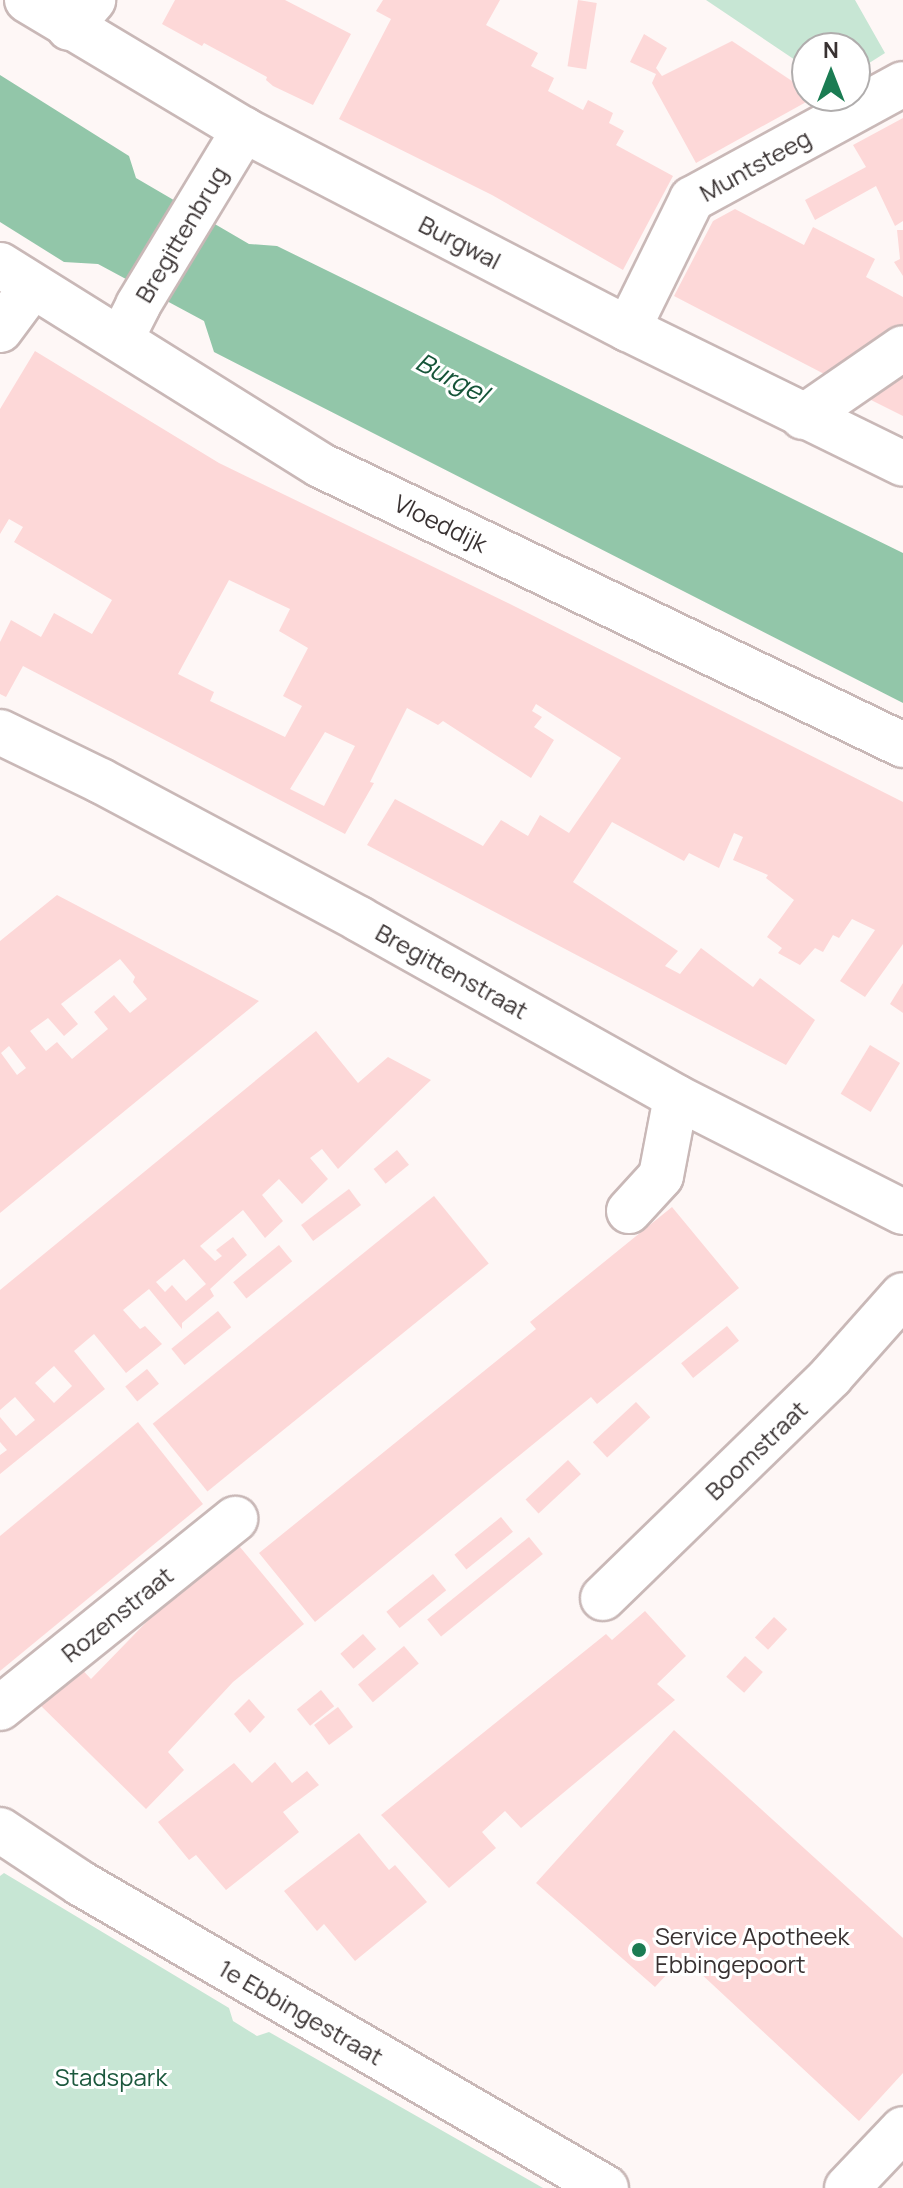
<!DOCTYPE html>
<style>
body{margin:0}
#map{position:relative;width:903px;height:2188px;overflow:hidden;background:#fef7f6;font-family:Manrope,sans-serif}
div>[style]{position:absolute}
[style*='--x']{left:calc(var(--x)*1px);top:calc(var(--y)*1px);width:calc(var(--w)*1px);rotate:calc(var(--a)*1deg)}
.green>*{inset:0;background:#c7e6d4}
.water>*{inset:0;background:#92c6a9}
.building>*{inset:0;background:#fdd8d8;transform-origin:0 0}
.roads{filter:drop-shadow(2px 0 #c9b8b7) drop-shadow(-2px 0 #c9b8b7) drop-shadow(0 2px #c9b8b7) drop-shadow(0 -2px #c9b8b7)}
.minor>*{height:44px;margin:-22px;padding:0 22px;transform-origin:22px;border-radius:22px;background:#fff}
.dots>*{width:22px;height:22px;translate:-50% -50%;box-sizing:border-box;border:4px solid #fff;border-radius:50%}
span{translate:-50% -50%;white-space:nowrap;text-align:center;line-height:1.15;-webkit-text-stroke:6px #fff;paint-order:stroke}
.street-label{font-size:24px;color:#393232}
.poi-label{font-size:24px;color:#393232}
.left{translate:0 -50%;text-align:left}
.park-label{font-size:24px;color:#1b583d}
.water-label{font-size:26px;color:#155438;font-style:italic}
.north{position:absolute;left:791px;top:32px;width:80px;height:80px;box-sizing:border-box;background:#fff;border:2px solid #b0adad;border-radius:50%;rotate:0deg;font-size:22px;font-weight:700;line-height:32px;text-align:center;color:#393232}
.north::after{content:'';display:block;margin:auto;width:28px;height:36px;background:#1b7c53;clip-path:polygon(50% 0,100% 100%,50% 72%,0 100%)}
</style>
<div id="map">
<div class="green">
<div style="clip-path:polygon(706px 0,855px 0,885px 53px,855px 72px,855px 48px,807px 48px,807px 68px)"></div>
<div style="clip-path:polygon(4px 1873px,229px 2008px,233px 2021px,257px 2036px,269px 2032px,543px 2188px,0 2188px,0 1876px)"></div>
</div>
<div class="water">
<div style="clip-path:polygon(0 75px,129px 156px,136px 178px,249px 244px,277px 246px,903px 553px,903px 703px,214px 352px,204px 321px,98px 264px,64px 262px,0 222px)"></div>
</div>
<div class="building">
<div style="clip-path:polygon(175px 0,285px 0,351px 34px,313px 105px,273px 86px,266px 80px,267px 77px,204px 43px,202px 46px,162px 24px)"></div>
<div style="clip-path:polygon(383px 0,500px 0,486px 25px,538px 53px,531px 66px,554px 78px,548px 91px,583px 110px,588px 100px,613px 113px,609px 123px,624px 131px,616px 145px,673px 176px,623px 270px,492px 195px,339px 119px,391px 19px,376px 11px)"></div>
<div style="left:578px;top:0;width:19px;height:67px;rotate:9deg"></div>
<div style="clip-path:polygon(644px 34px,667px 48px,656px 68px,662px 76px,732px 41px,807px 91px,807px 96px,817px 96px,696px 163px,652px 83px,656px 74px,630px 62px)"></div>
<div style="clip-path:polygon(903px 118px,903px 221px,895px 226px,876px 186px,815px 220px,805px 200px,866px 167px,853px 145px)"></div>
<div style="clip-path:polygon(735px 209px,804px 245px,813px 227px,875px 259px,866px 277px,903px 297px,903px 328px,830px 377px,674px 296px,713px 221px)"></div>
<div style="clip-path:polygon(897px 230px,903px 230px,903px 276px,894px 262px,900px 259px)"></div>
<div style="clip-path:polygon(evenodd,35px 351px,219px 463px,512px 605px,903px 802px,903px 944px,865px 997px,840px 981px,875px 930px,852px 919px,839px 938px,833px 935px,823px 952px,815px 948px,800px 965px,778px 953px,782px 948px,767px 937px,794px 900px,766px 878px,768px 875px,733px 860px,743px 837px,734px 833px,719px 868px,689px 853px,684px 861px,612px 822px,573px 882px,678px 951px,665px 966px,680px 974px,701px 948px,753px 987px,760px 978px,815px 1020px,786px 1065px,367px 845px,395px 799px,483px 846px,501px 820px,528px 836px,540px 815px,569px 833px,621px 758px,536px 704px,532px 711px,542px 717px,534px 727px,554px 740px,531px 778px,443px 721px,438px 725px,407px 708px,370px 782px,374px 783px,345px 834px,23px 666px,6px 697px,0 694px,0 642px,11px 620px,41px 637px,54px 613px,92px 634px,112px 600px,14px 542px,23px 527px,9px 519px,0 534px,0 409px,35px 351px,229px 580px,290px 609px,279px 631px,308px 648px,283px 696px,302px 706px,285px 737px,210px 701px,214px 692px,178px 674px,229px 580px,35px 351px,325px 732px,355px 746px,324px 806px,290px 789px,325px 732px)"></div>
<div style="clip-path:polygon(903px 365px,903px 416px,859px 394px)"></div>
<div style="clip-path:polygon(evenodd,57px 895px,259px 1001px,0 1213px,0 941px,57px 895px,120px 959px,135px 977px,133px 982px,147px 999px,130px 1013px,114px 995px,94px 1012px,108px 1029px,72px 1059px,57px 1042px,46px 1051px,30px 1031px,48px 1018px,64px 1036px,78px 1024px,61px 1004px,120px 959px,57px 895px,9px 1046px,26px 1068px,17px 1075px,1px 1053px,9px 1046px)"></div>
<div style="clip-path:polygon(903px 983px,903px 1013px,890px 1004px)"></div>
<div style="clip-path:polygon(evenodd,316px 1031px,358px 1083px,388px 1057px,431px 1080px,338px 1169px,322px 1149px,310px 1158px,328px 1179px,302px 1204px,279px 1179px,262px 1195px,283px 1221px,265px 1238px,243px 1210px,200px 1246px,215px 1261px,222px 1256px,216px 1250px,233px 1237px,247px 1255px,210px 1289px,214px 1296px,182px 1323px,182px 1329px,149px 1289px,123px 1310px,140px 1329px,145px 1326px,162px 1344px,126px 1373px,94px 1334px,74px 1351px,105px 1389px,0 1474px,0 1455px,7px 1450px,0 1442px,0 1417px,16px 1436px,35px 1420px,15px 1397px,0 1410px,0 1290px,316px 1031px,184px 1259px,206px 1284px,186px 1301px,172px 1285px,165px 1292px,156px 1282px,184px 1259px,316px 1031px,54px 1366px,72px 1386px,54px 1403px,35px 1383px,54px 1366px)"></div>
<div style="left:870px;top:1045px;width:35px;height:57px;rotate:31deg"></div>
<div style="left:397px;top:1150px;width:19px;height:30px;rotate:51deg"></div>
<div style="left:349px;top:1189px;width:20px;height:60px;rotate:53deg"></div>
<div style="left:434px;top:1196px;width:87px;height:362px;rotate:51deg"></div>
<div style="clip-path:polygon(672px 1207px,739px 1288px,597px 1404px,591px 1397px,315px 1622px,259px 1553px,536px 1329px,530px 1322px)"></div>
<div style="left:279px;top:1245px;width:21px;height:59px;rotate:51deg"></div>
<div style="left:218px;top:1311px;width:21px;height:60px;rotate:51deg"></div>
<div style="left:727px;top:1326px;width:19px;height:59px;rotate:51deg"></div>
<div style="left:147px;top:1369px;width:19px;height:28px;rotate:51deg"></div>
<div style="left:636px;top:1402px;width:21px;height:59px;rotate:47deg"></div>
<div style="clip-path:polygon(138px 1422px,203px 1504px,0 1671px,0 1536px)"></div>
<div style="left:568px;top:1460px;width:19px;height:58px;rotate:47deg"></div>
<div style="left:501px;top:1517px;width:19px;height:60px;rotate:51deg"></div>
<div style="left:529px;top:1537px;width:22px;height:131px;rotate:51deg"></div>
<div style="clip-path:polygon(235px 1541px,304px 1624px,233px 1682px,168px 1752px,184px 1770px,146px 1809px,37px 1702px,75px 1662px,91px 1679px,161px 1607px)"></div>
<div style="left:433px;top:1574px;width:21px;height:60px;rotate:51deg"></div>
<div style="clip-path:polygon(645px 1611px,686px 1656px,657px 1684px,675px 1700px,521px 1828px,505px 1811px,482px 1832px,496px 1848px,449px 1888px,381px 1815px,606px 1634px,612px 1640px)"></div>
<div style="left:774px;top:1617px;width:18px;height:28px;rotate:43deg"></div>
<div style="left:363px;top:1634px;width:20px;height:30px;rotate:49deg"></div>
<div style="left:404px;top:1646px;width:23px;height:60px;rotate:50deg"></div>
<div style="left:745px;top:1656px;width:24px;height:28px;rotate:42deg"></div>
<div style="left:321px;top:1690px;width:21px;height:31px;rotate:51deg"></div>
<div style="clip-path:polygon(249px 1699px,265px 1717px,250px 1733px,234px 1714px)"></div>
<div style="left:338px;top:1707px;width:25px;height:30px;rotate:53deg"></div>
<div style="clip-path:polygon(674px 1730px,903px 1938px,903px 2073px,859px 2121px,683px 1957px,655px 1987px,536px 1883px)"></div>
<div style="clip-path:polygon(275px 1762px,292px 1783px,307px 1771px,319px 1785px,283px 1812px,299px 1832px,226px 1890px,196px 1855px,189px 1860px,158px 1822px,234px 1763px,252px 1783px)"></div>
<div style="clip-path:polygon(359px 1833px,389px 1870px,395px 1865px,427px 1902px,355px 1961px,324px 1924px,317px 1931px,284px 1891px)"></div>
</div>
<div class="roads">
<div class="minor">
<div style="--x:27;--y:0;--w:253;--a:30.9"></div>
<div style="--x:244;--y:130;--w:433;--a:27.4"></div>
<div style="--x:628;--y:329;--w:306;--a:26.1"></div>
<div style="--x:69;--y:28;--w:37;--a:-49"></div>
<div style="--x:0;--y:265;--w:377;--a:32"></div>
<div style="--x:320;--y:465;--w:647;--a:25.65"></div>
<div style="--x:628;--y:329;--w:145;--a:-63.8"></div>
<div style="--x:692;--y:199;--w:240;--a:-28.6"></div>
<div style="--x:0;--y:330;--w:54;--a:-53.3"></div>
<div style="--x:121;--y:339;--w:38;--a:-63"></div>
<div style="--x:138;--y:305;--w:205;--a:-58.8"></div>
<div style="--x:803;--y:417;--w:121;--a:-34.6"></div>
<div style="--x:0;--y:732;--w:112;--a:25.9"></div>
<div style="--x:101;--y:781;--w:293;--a:28.1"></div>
<div style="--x:359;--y:919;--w:364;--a:29.3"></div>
<div style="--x:676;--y:1097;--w:254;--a:26.9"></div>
<div style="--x:629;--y:1211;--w:47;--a:-47.6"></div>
<div style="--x:661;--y:1176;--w:80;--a:-79.2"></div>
<div style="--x:603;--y:1598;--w:318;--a:-44.2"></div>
<div style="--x:831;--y:1376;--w:108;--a:-48.4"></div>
<div style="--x:0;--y:1708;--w:302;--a:-38.8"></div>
<div style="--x:0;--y:1830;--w:96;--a:33.5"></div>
<div style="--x:80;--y:1883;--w:608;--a:30.11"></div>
<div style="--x:847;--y:2188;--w:81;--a:-46.5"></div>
</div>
</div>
<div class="dots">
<div style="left:639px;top:1950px;background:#1b7c53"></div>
</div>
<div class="street-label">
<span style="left:755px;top:165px;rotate:-29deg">Muntsteeg</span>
<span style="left:181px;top:234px;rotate:-59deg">Bregittenbrug</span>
<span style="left:460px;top:242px;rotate:27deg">Burgwal</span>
<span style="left:441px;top:523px;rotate:26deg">Vloeddijk</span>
<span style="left:452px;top:971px;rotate:29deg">Bregittenstraat</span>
<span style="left:756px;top:1450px;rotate:-44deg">Boomstraat</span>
<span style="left:117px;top:1614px;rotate:-39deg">Rozenstraat</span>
<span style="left:301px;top:2012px;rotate:30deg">1e Ebbingestraat</span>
</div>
<div class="poi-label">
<span class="left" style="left:655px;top:1950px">Service Apotheek<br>Ebbingepoort</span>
</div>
<div class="park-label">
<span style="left:111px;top:2077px">Stadspark</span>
</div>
<div class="water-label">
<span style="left:452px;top:378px;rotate:28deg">Burgel</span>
</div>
<div class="north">N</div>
</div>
